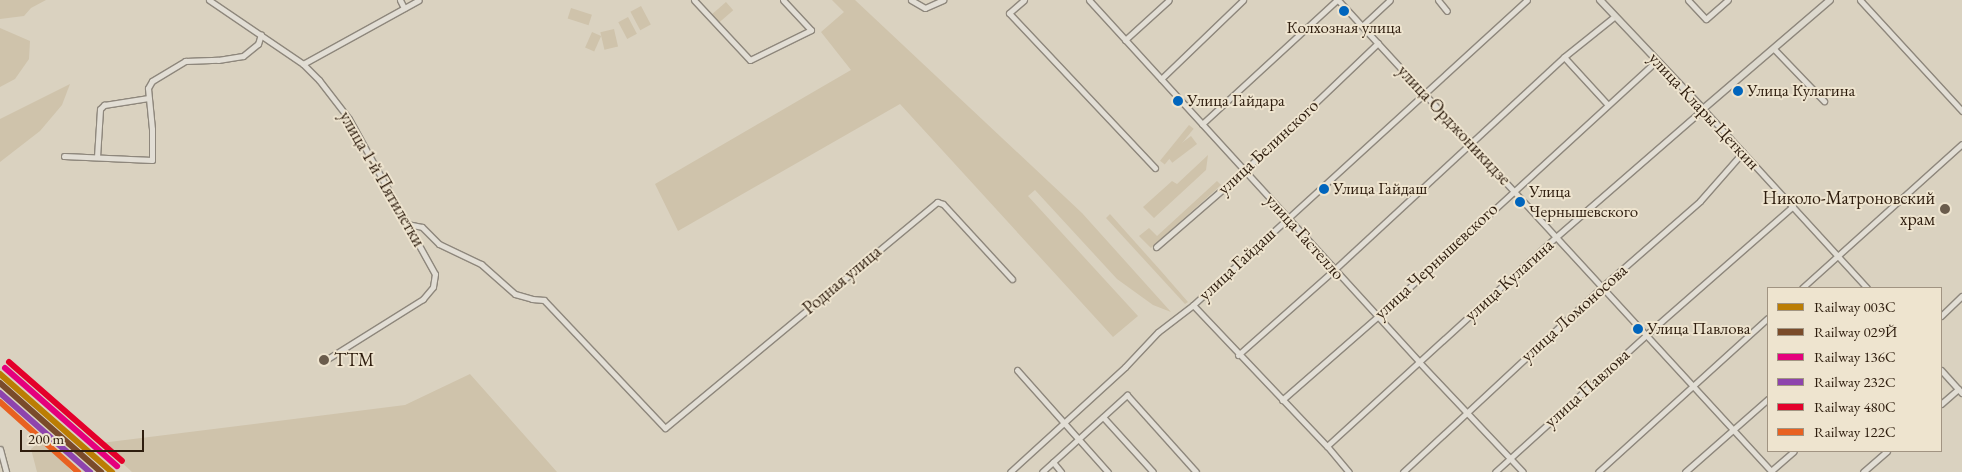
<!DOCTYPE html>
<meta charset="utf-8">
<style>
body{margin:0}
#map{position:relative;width:1962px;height:472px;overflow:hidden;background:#dad2c0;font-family:"EB Garamond",serif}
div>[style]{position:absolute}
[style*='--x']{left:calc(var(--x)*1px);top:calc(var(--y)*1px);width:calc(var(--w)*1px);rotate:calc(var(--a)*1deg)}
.green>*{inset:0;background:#cfc3ab;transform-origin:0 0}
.roads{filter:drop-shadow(1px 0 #8e877c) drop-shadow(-1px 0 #8e877c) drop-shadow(0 1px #8e877c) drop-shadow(0 -1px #8e877c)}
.minor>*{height:5px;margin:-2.5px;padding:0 2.5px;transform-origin:2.5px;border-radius:2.5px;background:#e2ded5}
.major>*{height:6px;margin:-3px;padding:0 3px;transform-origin:3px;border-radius:3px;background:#ddd9ce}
.rail-1>*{height:6px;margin:-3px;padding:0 3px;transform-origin:3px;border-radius:3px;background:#bb7d04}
.rail-2>*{height:6px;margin:-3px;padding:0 3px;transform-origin:3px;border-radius:3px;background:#7a4b2a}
.rail-3>*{height:6px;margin:-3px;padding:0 3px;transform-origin:3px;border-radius:3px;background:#e5007d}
.rail-4>*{height:6px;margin:-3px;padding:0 3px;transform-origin:3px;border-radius:3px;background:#8e44ad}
.rail-5>*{height:6px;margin:-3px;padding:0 3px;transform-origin:3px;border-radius:3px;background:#e4002b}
.rail-6>*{height:6px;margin:-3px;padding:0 3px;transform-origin:3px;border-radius:3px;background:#e86121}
.dots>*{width:14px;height:14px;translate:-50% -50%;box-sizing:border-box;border:2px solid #eee4cf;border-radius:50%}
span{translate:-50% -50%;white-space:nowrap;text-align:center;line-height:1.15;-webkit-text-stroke:4px #eee4cf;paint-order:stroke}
.bus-label{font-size:17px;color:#2e1d0e}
.left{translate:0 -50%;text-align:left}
.street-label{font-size:18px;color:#2e1d0e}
.poi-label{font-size:18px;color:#2e1d0e}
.right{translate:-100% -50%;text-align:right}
.legend{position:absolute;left:1767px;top:287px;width:175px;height:165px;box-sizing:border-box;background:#eee4cf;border:1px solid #a19482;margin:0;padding:6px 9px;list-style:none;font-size:15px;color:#2e1d0e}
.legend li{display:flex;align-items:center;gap:10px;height:25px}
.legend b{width:25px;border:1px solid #a19482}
.scale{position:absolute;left:20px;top:430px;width:124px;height:22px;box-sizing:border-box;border:2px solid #2e1d0e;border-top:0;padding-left:6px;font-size:15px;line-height:18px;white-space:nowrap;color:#2e1d0e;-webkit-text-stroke:4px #eee4cf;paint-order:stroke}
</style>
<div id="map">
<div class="green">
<div style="clip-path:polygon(0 0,46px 0,31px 8px,24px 16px,0 19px)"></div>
<div style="clip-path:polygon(832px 0,855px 0,1082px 213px,1171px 312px,1153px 305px,1117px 279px,1035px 190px,1028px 196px,1138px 316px,1113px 337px,900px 104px,678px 231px,655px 184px,851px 70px,821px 32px,844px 12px)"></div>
<div style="left:726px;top:2px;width:11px;height:19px;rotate:49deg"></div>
<div style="left:641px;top:6px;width:21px;height:12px;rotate:62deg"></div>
<div style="left:571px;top:8px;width:22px;height:11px;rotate:18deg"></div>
<div style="left:628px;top:17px;width:19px;height:11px;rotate:62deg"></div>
<div style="clip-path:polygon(0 28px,30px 41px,29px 59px,15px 79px,0 87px)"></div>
<div style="left:614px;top:29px;width:18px;height:14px;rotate:77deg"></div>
<div style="left:592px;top:32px;width:10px;height:17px;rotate:24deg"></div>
<div style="clip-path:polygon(70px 84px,62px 105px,40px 131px,0 162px,0 119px)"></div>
<div style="left:1189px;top:125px;width:6px;height:46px;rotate:39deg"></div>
<div style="left:1191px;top:136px;width:10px;height:31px;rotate:53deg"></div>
<div style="clip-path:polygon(1208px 155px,1206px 170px,1154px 218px,1143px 207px,1172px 181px,1177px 184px)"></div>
<div style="clip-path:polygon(1217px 181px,1221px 185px,1151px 248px,1139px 236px,1149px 228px,1157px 236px)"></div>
<div style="clip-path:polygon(1110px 214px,1161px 271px,1188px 302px,1185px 304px,1106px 218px)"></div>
<div style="clip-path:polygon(470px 374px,557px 472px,132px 472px,101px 443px,405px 405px)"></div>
<div style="clip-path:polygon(43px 439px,72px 472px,37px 472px,31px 449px)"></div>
</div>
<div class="roads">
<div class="minor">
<div style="--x:209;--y:0;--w:114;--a:34.2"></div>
<div style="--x:303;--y:64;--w:23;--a:45"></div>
<div style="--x:319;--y:80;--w:49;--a:52.4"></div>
<div style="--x:349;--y:119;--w:177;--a:61"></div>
<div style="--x:435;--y:274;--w:13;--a:99"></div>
<div style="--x:433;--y:287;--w:16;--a:130"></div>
<div style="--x:423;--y:299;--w:117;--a:147.9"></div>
<div style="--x:400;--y:0;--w:9;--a:63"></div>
<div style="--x:694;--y:0;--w:82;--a:47"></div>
<div style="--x:750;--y:60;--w:68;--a:-26.2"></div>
<div style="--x:811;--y:30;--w:41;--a:-133"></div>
<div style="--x:911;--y:0;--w:16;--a:30"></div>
<div style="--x:925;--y:8;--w:20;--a:-24"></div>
<div style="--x:1024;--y:0;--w:20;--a:139"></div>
<div style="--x:1009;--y:13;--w:213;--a:46.7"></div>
<div style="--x:1089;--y:0;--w:490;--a:47.6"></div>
<div style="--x:1419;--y:362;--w:151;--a:46.6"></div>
<div style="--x:1338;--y:0;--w:641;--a:47.4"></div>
<div style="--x:1438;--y:0;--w:14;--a:51"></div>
<div style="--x:1688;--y:0;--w:26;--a:47"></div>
<div style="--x:1706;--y:19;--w:29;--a:-41"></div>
<div style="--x:1860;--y:0;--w:151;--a:47.4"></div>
<div style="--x:1362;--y:26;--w:38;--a:-43"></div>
<div style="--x:1125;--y:40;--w:59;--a:-42.3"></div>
<div style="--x:1775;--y:50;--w:71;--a:46.1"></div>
<div style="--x:1564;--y:57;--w:64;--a:47.5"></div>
<div style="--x:303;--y:64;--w:132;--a:-28.9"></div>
<div style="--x:1161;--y:79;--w:114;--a:-43.9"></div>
<div style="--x:1202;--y:124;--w:183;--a:-42.6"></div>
<div style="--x:64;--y:156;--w:88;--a:2.6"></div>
<div style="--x:152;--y:160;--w:31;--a:-90"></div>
<div style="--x:152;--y:129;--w:41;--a:-95.6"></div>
<div style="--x:148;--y:88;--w:8;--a:-60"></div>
<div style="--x:152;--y:81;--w:39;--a:-31"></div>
<div style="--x:185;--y:61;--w:33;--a:-2"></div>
<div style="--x:218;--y:60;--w:25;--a:-9"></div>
<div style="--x:243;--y:56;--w:19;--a:-39"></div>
<div style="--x:258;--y:44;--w:10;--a:-73"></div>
<div style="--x:97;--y:157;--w:48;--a:-86.4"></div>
<div style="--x:100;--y:109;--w:6;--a:-45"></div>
<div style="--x:104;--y:105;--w:45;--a:-9"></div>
<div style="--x:407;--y:224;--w:15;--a:11"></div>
<div style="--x:422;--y:227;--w:24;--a:45"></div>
<div style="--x:439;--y:244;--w:47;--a:25.5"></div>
<div style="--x:481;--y:264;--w:45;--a:41.4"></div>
<div style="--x:515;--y:294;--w:18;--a:16"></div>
<div style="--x:532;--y:299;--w:12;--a:5"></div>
<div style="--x:544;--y:300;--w:176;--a:46.6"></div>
<div style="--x:665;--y:428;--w:354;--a:-39.7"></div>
<div style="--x:937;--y:202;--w:6;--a:18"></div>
<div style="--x:943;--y:204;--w:102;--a:47.4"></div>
<div style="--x:1156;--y:247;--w:118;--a:-40.9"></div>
<div style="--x:1245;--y:170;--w:184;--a:-43.7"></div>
<div style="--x:1802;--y:288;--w:215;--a:-42"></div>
<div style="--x:1193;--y:305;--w:195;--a:46.5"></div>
<div style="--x:1327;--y:446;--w:34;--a:50"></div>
<div style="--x:1941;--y:316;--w:29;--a:-44"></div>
<div style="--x:1238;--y:355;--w:128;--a:-41.5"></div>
<div style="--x:1334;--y:270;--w:313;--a:-42.8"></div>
<div style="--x:1564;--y:57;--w:65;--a:-38.8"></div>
<div style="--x:1017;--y:370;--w:137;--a:48.3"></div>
<div style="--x:1941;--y:370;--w:31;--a:48"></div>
<div style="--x:1282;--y:400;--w:126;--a:-41.1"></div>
<div style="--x:1377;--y:317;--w:379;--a:-42.5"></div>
<div style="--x:1941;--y:404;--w:23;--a:-41"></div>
<div style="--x:1103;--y:417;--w:74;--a:47.7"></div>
<div style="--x:1327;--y:446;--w:310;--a:-42.4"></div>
<div style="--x:1556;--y:237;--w:195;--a:-41"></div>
<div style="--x:1703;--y:109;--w:243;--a:47.5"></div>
<div style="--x:0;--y:449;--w:24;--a:75"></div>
<div style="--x:1053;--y:462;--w:13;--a:51"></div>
<div style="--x:1771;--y:471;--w:30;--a:-41"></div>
<div style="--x:1010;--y:472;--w:156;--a:-42.4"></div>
<div style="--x:1125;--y:367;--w:48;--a:-46.7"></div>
<div style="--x:1158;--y:332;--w:44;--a:-37.6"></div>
<div style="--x:1193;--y:305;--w:452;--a:-42.4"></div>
<div style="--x:1042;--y:472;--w:115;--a:-42.2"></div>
<div style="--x:1127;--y:395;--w:103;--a:48.1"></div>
<div style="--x:1403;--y:472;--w:273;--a:-42.9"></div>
<div style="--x:1603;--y:286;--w:129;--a:-41.2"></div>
<div style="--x:1700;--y:201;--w:65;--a:-48.7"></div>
<div style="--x:1495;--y:472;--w:205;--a:-42.2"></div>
<div style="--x:1647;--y:334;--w:194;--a:-41.2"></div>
<div style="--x:1598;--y:472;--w:229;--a:-42.2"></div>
<div style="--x:1685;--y:472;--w:111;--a:-41.3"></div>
<div style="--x:1863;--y:472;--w:32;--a:-41"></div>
</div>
<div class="major">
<div style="--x:1600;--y:0;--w:150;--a:46.6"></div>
<div style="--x:1703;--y:109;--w:167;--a:-40.6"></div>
</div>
</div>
<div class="rail-1">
<div style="--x:0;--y:374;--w:149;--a:41.2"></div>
</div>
<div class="rail-2">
<div style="--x:0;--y:383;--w:135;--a:41.4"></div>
</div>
<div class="rail-3">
<div style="--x:5;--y:368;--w:149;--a:41.2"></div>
</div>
<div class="rail-4">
<div style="--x:0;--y:393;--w:120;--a:41.3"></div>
</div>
<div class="rail-5">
<div style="--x:9;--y:362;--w:150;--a:41.2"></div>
</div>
<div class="rail-6">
<div style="--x:0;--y:402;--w:105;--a:41.9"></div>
</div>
<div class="dots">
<div style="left:1344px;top:11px;background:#0065bd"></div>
<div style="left:1738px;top:91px;background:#0065bd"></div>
<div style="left:1178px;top:101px;background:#0065bd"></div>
<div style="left:1324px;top:189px;background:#0065bd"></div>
<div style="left:1520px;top:202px;background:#0065bd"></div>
<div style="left:1945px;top:209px;background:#6a5c4c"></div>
<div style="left:1638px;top:329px;background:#0065bd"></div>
<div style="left:324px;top:360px;background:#6a5c4c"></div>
</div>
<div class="bus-label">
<span style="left:1344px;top:28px">Колхозная улица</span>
<span class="left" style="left:1747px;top:91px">Улица Кулагина</span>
<span class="left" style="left:1187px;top:101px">Улица Гайдара</span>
<span class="left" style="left:1333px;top:189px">Улица Гайдаш</span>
<span class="left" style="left:1529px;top:202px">Улица<br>Чернышевского</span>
<span class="left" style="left:1647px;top:329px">Улица Павлова</span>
</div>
<div class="street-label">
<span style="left:1704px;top:111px;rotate:47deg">улица Клары Цеткин</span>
<span style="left:1454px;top:125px;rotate:47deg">улица Орджоникидзе</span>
<span style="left:1268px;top:147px;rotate:-43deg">улица Белинского</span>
<span style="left:382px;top:179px;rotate:60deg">улица 1-й Пятилетки</span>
<span style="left:1305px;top:237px;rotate:48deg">улица Гастелло</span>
<span style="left:1436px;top:261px;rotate:-43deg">улица Чернышевского</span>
<span style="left:1237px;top:264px;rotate:-43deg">улица Гайдаш</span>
<span style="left:842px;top:280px;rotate:-40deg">Родная улица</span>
<span style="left:1509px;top:280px;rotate:-42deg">улица Кулагина</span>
<span style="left:1574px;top:313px;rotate:-42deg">улица Ломоносова</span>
<span style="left:1587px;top:388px;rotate:-42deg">улица Павлова</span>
</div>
<div class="poi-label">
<span class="right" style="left:1935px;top:209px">Николо-Матроновский<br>храм</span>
<span class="left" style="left:334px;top:360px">ТТМ</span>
</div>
<ul class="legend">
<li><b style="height:6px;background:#bb7d04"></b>Railway 003С</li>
<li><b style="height:6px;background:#7a4b2a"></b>Railway 029Й</li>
<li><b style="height:6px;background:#e5007d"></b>Railway 136С</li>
<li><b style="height:6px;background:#8e44ad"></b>Railway 232C</li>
<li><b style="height:6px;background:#e4002b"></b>Railway 480С</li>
<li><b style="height:6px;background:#e86121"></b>Railway 122С</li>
</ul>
<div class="scale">200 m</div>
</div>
